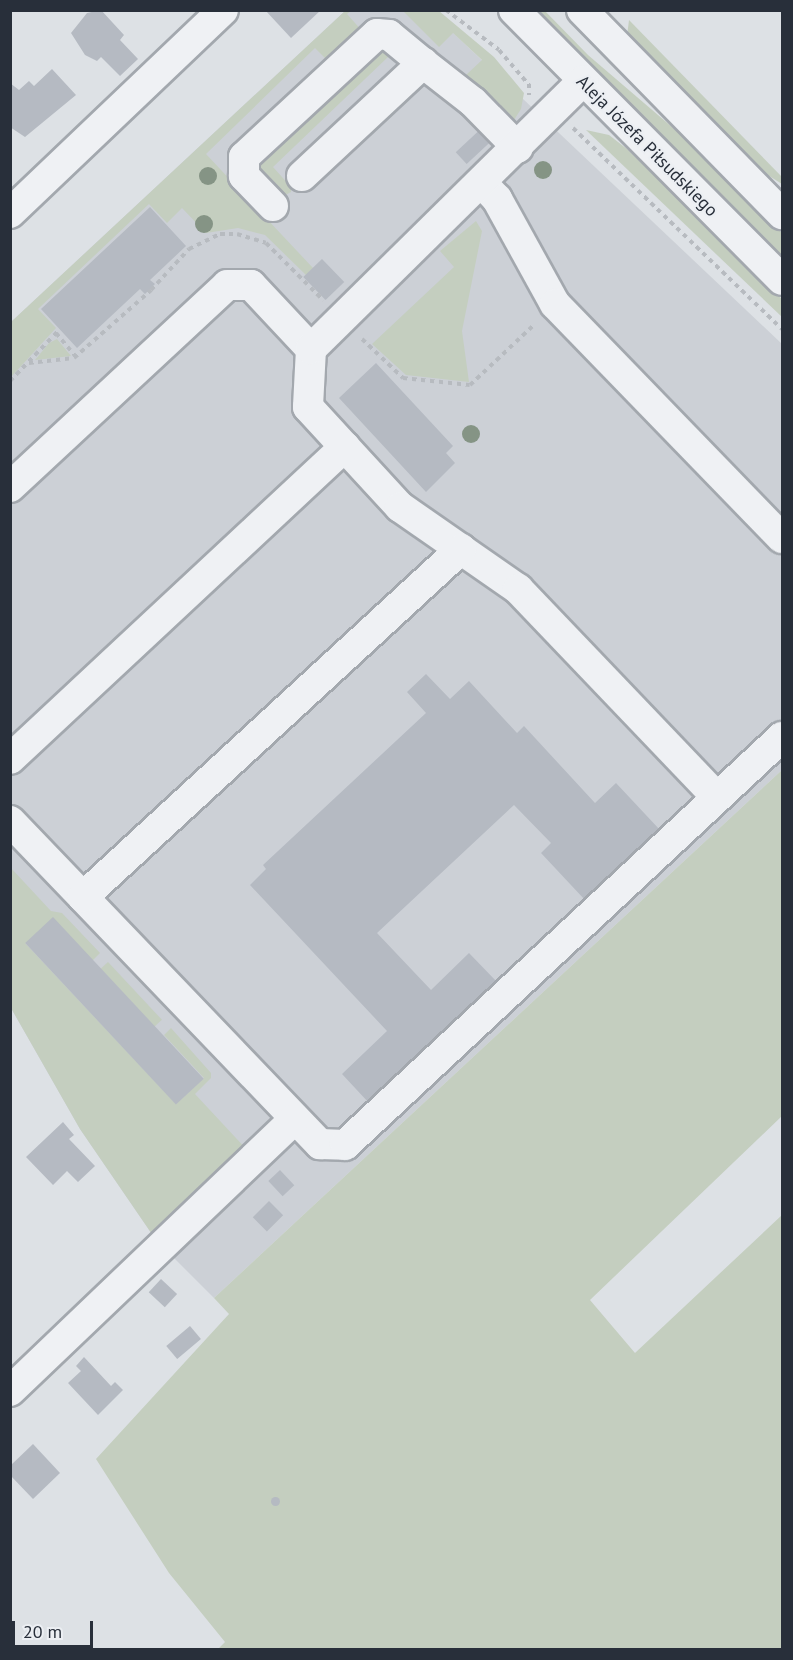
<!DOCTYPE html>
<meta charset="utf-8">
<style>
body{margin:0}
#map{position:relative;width:793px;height:1660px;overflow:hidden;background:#dde1e5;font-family:"PT Sans",sans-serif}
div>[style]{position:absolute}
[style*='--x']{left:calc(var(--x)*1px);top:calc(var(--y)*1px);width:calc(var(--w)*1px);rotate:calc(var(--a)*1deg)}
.built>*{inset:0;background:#ccd0d6}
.green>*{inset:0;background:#c4cebf;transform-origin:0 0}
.building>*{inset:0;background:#b5bac2;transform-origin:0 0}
.round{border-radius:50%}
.path>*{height:4px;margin-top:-2px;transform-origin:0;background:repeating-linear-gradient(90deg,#b7bbc0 0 4.5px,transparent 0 9px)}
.roads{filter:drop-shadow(2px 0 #a3a8ae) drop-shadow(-2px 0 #a3a8ae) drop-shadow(0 2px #a3a8ae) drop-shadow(0 -2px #a3a8ae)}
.minor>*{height:30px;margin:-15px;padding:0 15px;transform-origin:15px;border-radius:15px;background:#eff1f4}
.trees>*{width:18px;height:18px;margin:-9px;border-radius:50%;background:#859485}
span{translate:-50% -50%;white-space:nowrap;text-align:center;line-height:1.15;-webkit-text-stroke:4.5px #eceff3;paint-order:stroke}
.street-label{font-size:18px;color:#282f3a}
.frame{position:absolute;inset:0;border:12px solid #282f3a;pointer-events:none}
.scale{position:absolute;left:12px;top:1621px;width:81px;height:27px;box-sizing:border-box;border:3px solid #282f3a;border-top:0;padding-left:8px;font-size:18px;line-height:21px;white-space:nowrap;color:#282f3a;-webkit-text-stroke:4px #eceff3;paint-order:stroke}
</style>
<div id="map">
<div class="built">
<div style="clip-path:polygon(345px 11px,430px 11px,782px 344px,782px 770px,214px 1298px,156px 1240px,80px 1129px,11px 1008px,11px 322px)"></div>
</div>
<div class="green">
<div style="clip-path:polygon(345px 11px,351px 11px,347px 14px,363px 32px,330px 63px,315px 48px,206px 154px,313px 268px,306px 275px,265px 235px,238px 228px,206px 233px,182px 208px,167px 223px,149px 204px,38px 309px,56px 328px,11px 377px,11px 322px)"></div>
<div style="clip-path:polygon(403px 11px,439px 11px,494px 57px,524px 93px,521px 109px,514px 120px,510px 122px,466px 75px,482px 60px,453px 33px,439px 47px)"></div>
<div style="clip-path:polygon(535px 11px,545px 11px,588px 55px,679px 133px,782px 233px,782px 262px)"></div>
<div style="clip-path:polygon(629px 20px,782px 177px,782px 184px,750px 164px,627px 36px)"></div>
<div style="clip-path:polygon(378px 46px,388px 51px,388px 57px,273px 167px,291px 187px,291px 192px,282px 197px,256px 170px,258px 161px)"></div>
<div style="clip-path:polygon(586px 130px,609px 135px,627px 149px,782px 299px,782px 317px)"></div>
<div style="clip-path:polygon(476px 221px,482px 231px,462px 331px,469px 382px,406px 375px,372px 344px,454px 267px,440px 251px)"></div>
<div style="clip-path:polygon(57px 339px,71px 356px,35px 360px,49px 343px)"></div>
<div style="clip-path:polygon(782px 770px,782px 1116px,590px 1300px,635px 1353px,782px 1215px,782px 1649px,218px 1649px,225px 1642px,169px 1573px,96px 1459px,229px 1314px,214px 1298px)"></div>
<div style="clip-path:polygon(11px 868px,51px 911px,62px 913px,100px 953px,93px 960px,25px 943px,176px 1104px,204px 1078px,164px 1035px,171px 1028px,211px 1073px,211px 1078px,195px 1094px,249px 1152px,156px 1240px,80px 1129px,11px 1008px)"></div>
<div style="left:108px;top:962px;width:79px;height:10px;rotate:47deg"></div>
</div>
<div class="building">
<div style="clip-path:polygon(101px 10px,124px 35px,120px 40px,138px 59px,120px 76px,101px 57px,97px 61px,85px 55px,71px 33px,87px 13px)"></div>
<div style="clip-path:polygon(265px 10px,321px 10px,291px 38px)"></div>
<div style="clip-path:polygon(52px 69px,76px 95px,25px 137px,10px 127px,10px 83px,19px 90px,29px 81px,34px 86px)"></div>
<div style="left:485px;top:125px;width:16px;height:40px;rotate:47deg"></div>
<div style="clip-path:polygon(150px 207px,186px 246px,150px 280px,155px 284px,145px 294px,140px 289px,77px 348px,41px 309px)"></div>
<div style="left:322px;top:259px;width:32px;height:26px;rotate:46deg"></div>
<div style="clip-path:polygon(376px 363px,453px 446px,446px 453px,455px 463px,426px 492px,339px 398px)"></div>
<div style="clip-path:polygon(426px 674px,450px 699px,469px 681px,517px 733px,524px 726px,595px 803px,616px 783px,660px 830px,585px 900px,541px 853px,551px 843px,514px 805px,377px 933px,431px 990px,469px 953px,497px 982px,369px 1103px,342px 1074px,387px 1031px,250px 885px,266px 869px,263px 865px,426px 713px,407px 692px)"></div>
<div style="left:53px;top:917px;width:221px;height:38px;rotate:47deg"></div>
<div style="clip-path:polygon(63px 1122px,74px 1135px,69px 1139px,95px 1166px,78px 1182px,67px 1171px,53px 1185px,26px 1157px)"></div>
<div style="left:280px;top:1170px;width:21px;height:16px;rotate:47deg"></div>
<div style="left:269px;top:1201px;width:20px;height:23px;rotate:45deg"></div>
<div style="left:161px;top:1279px;width:22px;height:18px;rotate:43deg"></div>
<div style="left:190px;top:1326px;width:17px;height:31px;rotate:50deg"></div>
<div style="clip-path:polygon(84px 1357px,111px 1386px,115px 1382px,123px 1390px,98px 1415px,68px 1383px,81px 1371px,76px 1366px)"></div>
<div style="clip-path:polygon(33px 1444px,60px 1473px,33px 1499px,10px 1475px,10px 1466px)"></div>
<div class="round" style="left:270.5px;top:1496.5px;width:9px;height:9px"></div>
</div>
<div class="path">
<div style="--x:446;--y:10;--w:66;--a:37"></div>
<div style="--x:499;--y:50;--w:46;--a:49.4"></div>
<div style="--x:529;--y:84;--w:11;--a:90"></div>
<div style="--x:573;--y:128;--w:290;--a:43.9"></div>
<div style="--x:56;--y:333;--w:30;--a:50"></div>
<div style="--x:362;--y:339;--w:57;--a:43.6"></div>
<div style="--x:403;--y:378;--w:67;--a:6"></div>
<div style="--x:470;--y:385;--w:89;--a:-43.2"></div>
<div style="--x:29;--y:363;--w:45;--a:-6.3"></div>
<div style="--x:74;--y:358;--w:103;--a:-41.4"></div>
<div style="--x:151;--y:290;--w:56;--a:-47.2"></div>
<div style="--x:189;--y:249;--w:34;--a:-26"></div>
<div style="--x:220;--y:234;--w:17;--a:0"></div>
<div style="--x:237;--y:234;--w:30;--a:17"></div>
<div style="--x:266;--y:243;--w:81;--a:45"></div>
<div style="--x:10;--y:381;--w:72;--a:-46.1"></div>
</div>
<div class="roads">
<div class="minor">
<div style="--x:514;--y:10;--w:380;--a:45.2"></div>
<div style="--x:582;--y:10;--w:286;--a:45.6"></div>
<div style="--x:302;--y:176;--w:166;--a:-43"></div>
<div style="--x:423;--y:63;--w:63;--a:38"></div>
<div style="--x:473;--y:102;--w:64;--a:45.6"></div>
<div style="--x:482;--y:183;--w:22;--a:47"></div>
<div style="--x:497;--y:199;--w:120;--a:61.1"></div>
<div style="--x:555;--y:304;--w:326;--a:45.9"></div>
<div style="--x:273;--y:206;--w:42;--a:-134"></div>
<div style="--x:244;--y:176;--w:19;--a:-90"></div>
<div style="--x:244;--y:157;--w:181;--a:-42.8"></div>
<div style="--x:377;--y:34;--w:12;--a:5"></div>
<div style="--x:389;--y:35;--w:44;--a:39.5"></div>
<div style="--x:10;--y:213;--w:294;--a:-43.6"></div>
<div style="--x:311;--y:349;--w:58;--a:93"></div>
<div style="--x:308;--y:407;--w:136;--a:47.4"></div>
<div style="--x:400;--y:507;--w:144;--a:34.8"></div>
<div style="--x:518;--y:589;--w:288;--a:46.3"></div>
<div style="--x:10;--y:487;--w:296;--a:-42.9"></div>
<div style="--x:227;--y:285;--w:24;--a:0"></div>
<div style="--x:251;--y:285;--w:88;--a:46.8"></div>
<div style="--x:311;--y:349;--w:382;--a:-44.6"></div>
<div style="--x:10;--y:759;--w:458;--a:-43"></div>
<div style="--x:10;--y:821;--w:448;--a:46.2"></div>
<div style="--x:320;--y:1144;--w:25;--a:2"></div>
<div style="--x:345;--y:1145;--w:598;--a:-43.03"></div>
<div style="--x:83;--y:897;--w:514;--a:-42.63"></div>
<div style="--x:10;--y:1391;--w:394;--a:-43.7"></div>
</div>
</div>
<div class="trees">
<div style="left:543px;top:170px"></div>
<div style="left:208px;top:176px"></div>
<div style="left:204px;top:224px"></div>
<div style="left:471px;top:434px"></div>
</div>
<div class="street-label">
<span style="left:647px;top:146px;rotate:45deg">Aleja Józefa Piłsudskiego</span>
</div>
<div class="frame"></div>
<div class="scale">20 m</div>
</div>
